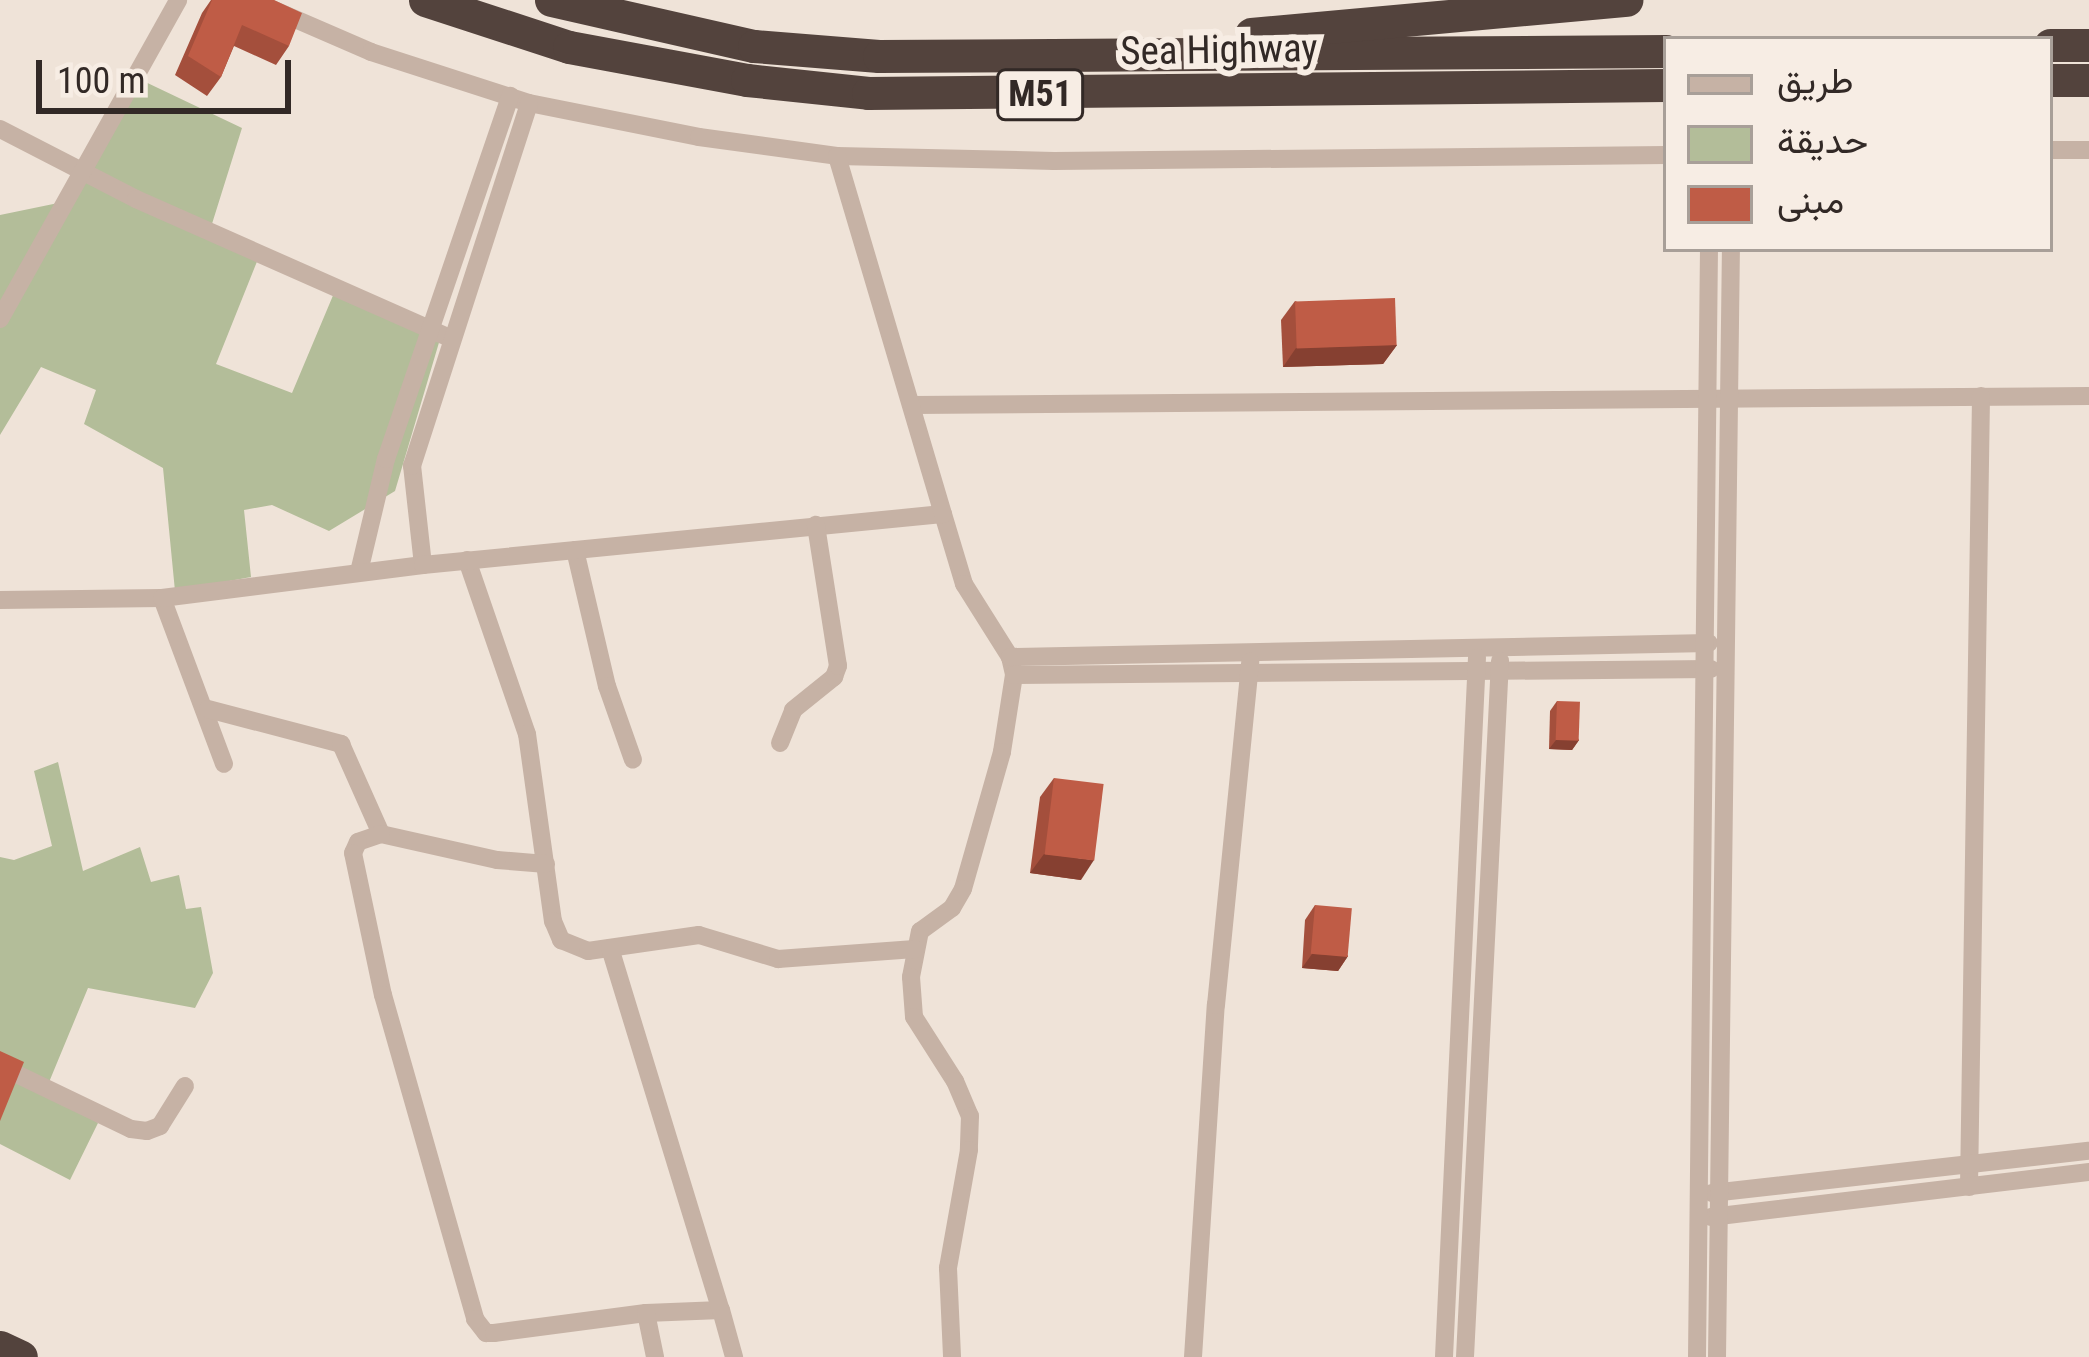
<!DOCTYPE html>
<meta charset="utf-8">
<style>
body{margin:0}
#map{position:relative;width:2089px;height:1357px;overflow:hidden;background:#efe3d8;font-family:"Roboto Condensed",Vazirmatn,sans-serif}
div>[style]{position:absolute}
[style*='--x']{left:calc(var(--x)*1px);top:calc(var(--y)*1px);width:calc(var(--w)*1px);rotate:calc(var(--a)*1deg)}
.green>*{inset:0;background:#b3bd99}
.street>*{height:18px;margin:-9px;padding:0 9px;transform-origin:9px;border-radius:9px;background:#c6b2a5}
.highway>*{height:33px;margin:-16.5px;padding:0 16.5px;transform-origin:16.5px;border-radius:16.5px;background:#53433d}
.wall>*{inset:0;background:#a44f3c}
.shaded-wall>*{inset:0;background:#864031}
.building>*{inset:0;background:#bf5c46;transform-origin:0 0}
span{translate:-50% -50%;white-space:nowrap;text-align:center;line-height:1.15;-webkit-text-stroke:12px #f7ede4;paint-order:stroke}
.shield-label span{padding:3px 9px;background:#f7ede4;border:3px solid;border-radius:9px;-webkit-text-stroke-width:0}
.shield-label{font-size:36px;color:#322926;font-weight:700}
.street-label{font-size:39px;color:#322926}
.legend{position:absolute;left:1663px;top:36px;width:390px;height:216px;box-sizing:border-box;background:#f7ede4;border:3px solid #a89f98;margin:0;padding:15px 21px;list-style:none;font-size:36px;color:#322926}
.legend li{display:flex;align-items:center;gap:24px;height:60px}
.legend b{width:60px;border:3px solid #a89f98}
.scale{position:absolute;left:36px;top:60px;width:255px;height:54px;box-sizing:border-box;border:6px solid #322926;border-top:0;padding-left:15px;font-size:36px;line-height:42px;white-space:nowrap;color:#322926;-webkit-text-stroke:9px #f7ede4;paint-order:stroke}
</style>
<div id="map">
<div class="green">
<div style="clip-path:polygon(137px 78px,242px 128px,211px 227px,260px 254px,216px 364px,292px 393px,337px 286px,443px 329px,395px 491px,329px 531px,272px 505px,244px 510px,251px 577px,175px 591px,163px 468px,84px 424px,96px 390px,41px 367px,0 435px,0 215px,63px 202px)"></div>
<div style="clip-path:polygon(58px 762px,83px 871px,140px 847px,151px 882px,179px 875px,186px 909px,201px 907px,213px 973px,195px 1008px,88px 988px,47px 1087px,98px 1123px,70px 1180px,0 1144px,0 857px,14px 860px,52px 846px,34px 771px)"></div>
</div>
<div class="street">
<div style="--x:251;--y:0;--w:131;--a:23.4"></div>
<div style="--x:371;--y:52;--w:166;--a:17.9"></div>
<div style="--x:529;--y:103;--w:173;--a:11.3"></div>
<div style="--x:699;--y:137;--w:139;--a:7.8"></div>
<div style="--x:837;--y:156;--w:217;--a:1.3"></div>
<div style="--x:1054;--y:161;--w:612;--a:-0.56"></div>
<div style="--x:0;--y:129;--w:153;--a:27.2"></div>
<div style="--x:136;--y:199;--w:342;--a:23.9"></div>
<div style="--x:2050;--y:150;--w:39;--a:0"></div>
<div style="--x:0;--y:319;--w:365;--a:-60.8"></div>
<div style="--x:913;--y:405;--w:1176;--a:-0.44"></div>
<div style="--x:943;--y:514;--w:73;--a:73.3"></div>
<div style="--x:964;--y:584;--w:86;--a:57.8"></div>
<div style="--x:1010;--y:657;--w:18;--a:77"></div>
<div style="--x:1014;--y:675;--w:78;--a:98.9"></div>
<div style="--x:1002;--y:752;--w:142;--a:105.9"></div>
<div style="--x:963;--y:889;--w:22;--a:120"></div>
<div style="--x:952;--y:908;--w:39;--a:144"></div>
<div style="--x:920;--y:931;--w:47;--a:101.1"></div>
<div style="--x:911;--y:977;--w:40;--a:85.7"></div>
<div style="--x:914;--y:1017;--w:76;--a:57.4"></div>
<div style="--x:955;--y:1081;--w:38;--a:67"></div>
<div style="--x:970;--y:1116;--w:34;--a:92"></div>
<div style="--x:969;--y:1150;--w:120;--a:100.1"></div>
<div style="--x:948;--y:1268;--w:89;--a:87.4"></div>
<div style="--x:575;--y:550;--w:140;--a:76.8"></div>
<div style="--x:607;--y:686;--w:78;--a:70.6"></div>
<div style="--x:467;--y:560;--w:184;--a:71"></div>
<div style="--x:527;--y:734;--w:189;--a:82.1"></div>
<div style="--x:553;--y:921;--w:21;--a:67"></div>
<div style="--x:561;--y:940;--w:29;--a:22"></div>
<div style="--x:588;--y:951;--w:112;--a:-8.2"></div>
<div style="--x:699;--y:935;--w:83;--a:16.9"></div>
<div style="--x:778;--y:959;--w:137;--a:-4.2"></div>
<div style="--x:423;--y:565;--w:100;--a:-96.3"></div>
<div style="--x:412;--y:466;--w:381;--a:-72.1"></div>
<div style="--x:359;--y:572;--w:116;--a:-76.6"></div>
<div style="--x:386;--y:459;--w:384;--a:-71.1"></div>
<div style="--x:162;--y:598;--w:177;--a:69.5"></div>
<div style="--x:0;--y:600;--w:162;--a:-0.7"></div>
<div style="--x:162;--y:598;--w:263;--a:-7.2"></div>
<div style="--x:423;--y:565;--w:522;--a:-5.6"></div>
<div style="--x:943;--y:514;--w:373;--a:-106.5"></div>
<div style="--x:1010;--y:657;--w:699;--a:-1.15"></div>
<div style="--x:1014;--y:675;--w:697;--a:-0.49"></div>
<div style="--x:208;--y:709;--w:138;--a:14.7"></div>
<div style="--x:341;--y:744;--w:98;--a:66"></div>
<div style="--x:780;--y:743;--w:35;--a:-68"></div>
<div style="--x:793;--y:710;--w:53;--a:-38.8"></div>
<div style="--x:834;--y:677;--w:12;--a:-70"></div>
<div style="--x:838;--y:666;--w:143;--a:-98.9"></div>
<div style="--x:546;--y:864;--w:49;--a:-175.3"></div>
<div style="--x:497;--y:860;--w:119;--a:-167.4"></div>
<div style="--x:381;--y:834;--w:24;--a:161"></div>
<div style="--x:358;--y:842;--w:12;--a:114"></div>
<div style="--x:353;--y:853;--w:145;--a:78.1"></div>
<div style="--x:383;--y:995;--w:337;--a:74.1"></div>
<div style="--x:475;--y:1319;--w:18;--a:52"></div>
<div style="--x:486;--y:1333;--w:8;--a:0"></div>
<div style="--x:494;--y:1333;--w:153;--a:-7.5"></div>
<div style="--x:646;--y:1313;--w:75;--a:-2.3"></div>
<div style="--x:721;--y:1310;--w:49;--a:74.5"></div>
<div style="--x:610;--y:948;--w:379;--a:73"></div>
<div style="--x:0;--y:1066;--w:145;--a:25.7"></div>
<div style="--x:131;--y:1129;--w:16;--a:7"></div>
<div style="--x:147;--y:1131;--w:14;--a:-21"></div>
<div style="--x:160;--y:1126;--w:47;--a:-58"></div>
<div style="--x:1969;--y:1187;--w:791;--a:-89.13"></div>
<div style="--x:1712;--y:1193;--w:379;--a:-6.4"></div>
<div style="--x:1711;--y:1217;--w:381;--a:-6.8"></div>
<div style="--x:646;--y:1313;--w:45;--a:78.4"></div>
<div style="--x:1193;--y:1357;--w:353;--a:-86.3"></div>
<div style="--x:1216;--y:1005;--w:345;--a:-84.3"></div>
<div style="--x:1444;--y:1357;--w:700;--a:-87.3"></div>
<div style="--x:1465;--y:1357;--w:697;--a:-87.12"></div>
<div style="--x:1697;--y:1357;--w:1108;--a:-89.38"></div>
<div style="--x:1717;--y:1357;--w:1108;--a:-89.28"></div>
</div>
<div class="highway">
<div style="--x:425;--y:0;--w:151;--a:18.1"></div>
<div style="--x:569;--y:47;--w:181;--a:10.5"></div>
<div style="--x:747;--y:80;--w:122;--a:6.1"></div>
<div style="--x:868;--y:93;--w:798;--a:-0.57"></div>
<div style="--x:551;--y:0;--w:208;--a:12.8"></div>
<div style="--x:754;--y:46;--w:125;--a:4.6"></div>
<div style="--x:879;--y:56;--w:787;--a:-0.36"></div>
<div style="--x:1251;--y:34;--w:377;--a:-5.2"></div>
<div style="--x:2050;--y:45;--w:39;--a:0"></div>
<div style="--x:2050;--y:80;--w:39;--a:0"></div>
<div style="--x:0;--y:1347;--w:23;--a:25"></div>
</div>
<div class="wall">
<div style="clip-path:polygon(211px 0,274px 0,289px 46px,276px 65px,234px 46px,221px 77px,207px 96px,175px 75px,202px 13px)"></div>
<div style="clip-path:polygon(1295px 301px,1397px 345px,1383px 364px,1283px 367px,1281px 320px)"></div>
<div style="clip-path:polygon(1557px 701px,1579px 740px,1572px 750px,1549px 749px,1550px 711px)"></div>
<div style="clip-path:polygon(1054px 778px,1081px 880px,1030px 873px,1040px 797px)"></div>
<div style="clip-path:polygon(1315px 905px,1348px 956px,1338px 971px,1302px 968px,1305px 920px)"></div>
</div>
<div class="shaded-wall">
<div style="clip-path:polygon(1397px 345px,1383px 364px,1283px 367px,1296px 348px)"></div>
<div style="clip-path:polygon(1556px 740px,1579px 740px,1572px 750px,1549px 749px)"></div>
<div style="clip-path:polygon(1044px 854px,1094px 860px,1081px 880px,1030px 873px)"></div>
<div style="clip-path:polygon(1312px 954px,1348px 956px,1338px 971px,1302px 968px)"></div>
</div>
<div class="building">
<div style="clip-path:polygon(212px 0,274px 0,302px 13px,289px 46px,242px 25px,221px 77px,188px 56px)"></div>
<div style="left:1395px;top:298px;width:47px;height:100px;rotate:88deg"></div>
<div style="left:1557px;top:701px;width:23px;height:39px;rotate:2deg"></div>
<div style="left:1054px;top:778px;width:50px;height:77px;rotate:7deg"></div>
<div style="left:1315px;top:905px;width:37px;height:49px;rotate:5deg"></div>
<div style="clip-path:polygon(0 1051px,24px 1062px,0 1121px)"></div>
</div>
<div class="shield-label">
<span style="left:1040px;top:95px">M51</span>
</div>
<div class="street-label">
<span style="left:1219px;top:50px;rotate:-1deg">Sea Highway</span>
</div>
<ul class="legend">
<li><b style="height:15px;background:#c6b2a5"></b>طريق</li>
<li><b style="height:33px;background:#b3bd99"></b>حديقة</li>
<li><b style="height:33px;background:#bf5c46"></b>مبنى</li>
</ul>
<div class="scale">100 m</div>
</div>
